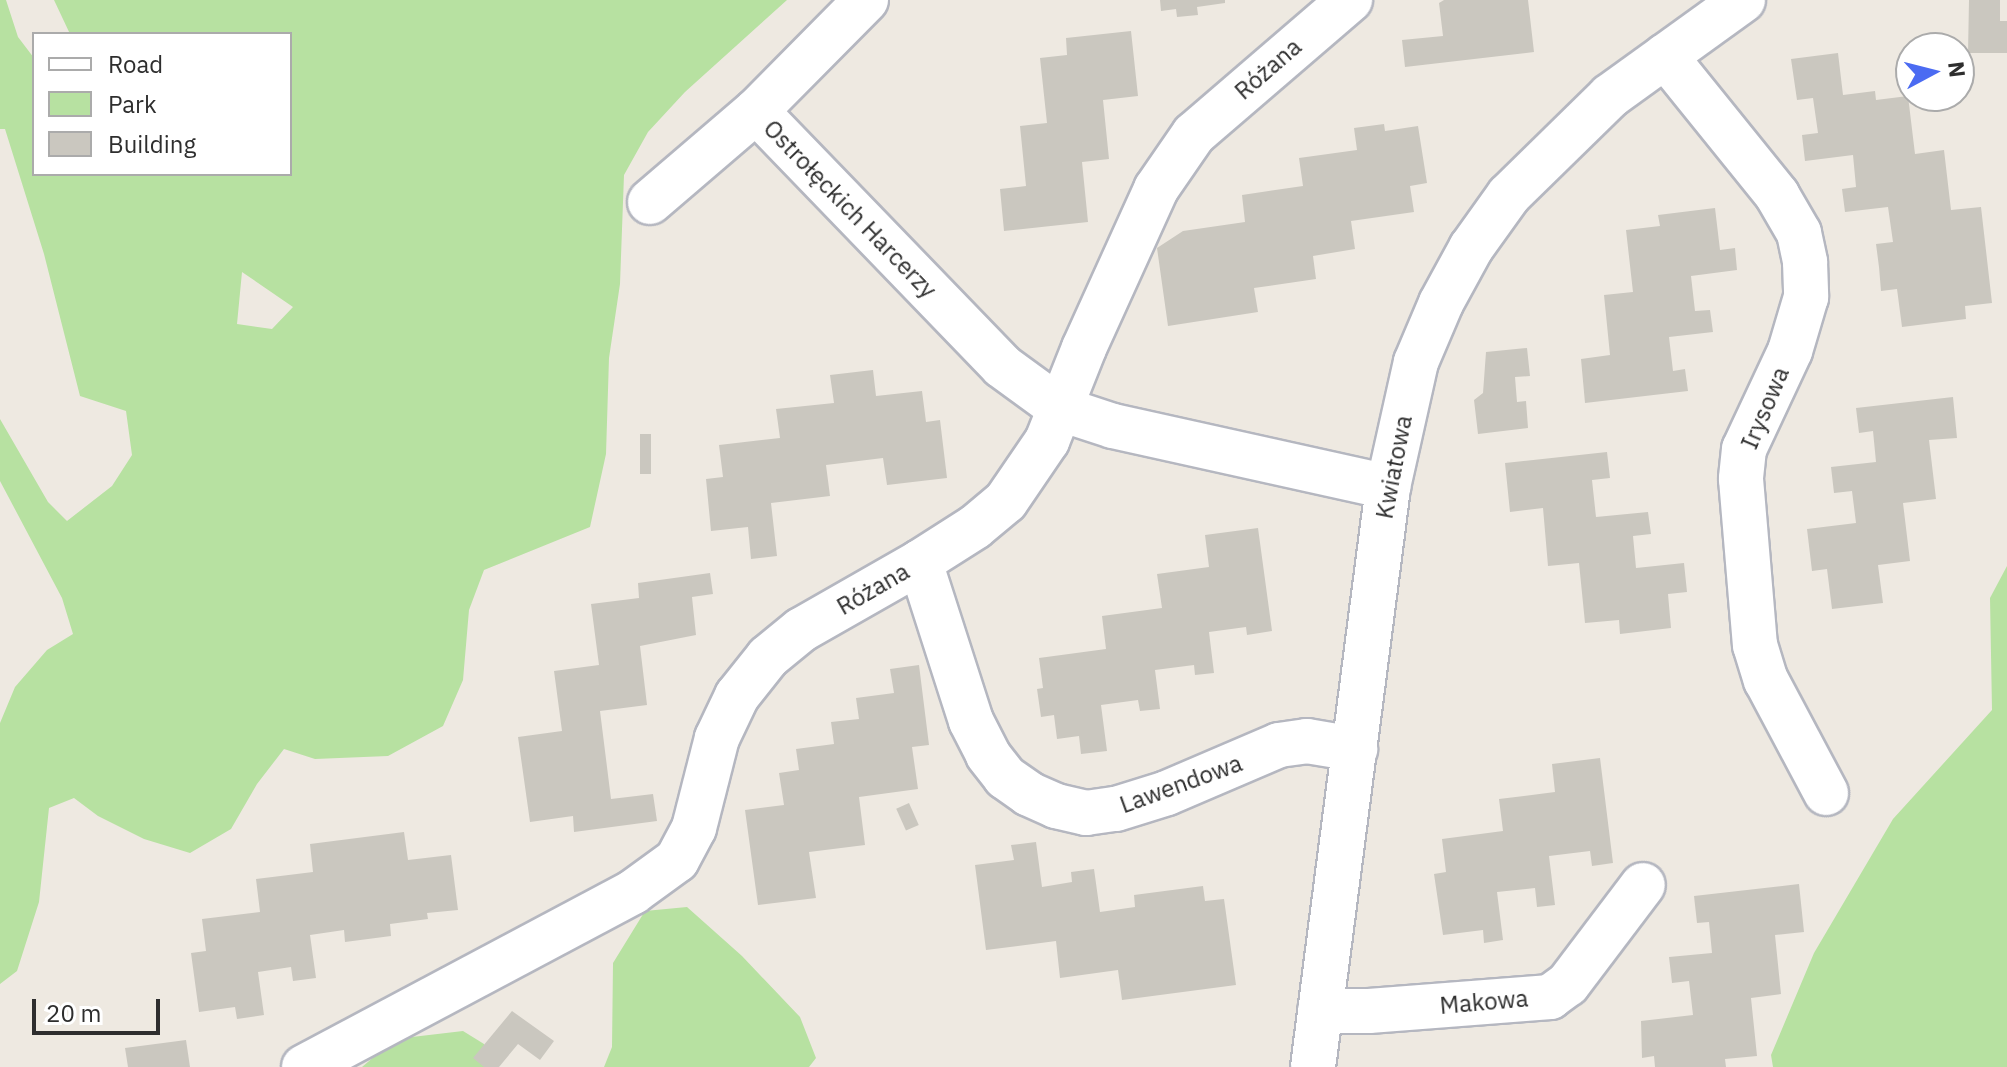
<!DOCTYPE html>
<meta charset="utf-8">
<style>
body{margin:0}
#map{position:relative;width:2007px;height:1067px;overflow:hidden;background:#eee9e1;font-family:"IBM Plex Sans",sans-serif}
div>[style]{position:absolute}
[style*='--x']{left:calc(var(--x)*1px);top:calc(var(--y)*1px);width:calc(var(--w)*1px);rotate:calc(var(--a)*1deg)}
.green>*{inset:0;background:#b7e1a1}
.building>*{inset:0;background:#cac7bf;transform-origin:0 0}
.roads{filter:drop-shadow(2px 0 #b5b7c0) drop-shadow(-2px 0 #b5b7c0) drop-shadow(0 2px #b5b7c0) drop-shadow(0 -2px #b5b7c0)}
.minor>*{height:44px;margin:-22px;padding:0 22px;transform-origin:22px;border-radius:22px;background:#fff}
span{translate:-50% -50%;white-space:nowrap;text-align:center;line-height:1.15;-webkit-text-stroke:6px #fff;paint-order:stroke}
.street-label{font-size:24px;color:#2e2e2e}
.legend{position:absolute;left:32px;top:32px;width:260px;height:144px;box-sizing:border-box;background:#fff;border:2px solid #ababab;margin:0;padding:10px 14px;list-style:none;font-size:24px;color:#2e2e2e}
.legend li{display:flex;align-items:center;gap:16px;height:40px}
.legend b{width:40px;border:2px solid #ababab}
.north{position:absolute;left:1895px;top:32px;width:80px;height:80px;box-sizing:border-box;background:#fff;border:2px solid #ababab;border-radius:50%;rotate:83deg;font-size:22px;font-weight:700;line-height:32px;text-align:center;color:#2e2e2e}
.north::after{content:'';display:block;margin:auto;width:28px;height:36px;background:#4b6bf2;clip-path:polygon(50% 0,100% 100%,50% 72%,0 100%)}
.scale{position:absolute;left:32px;top:999px;width:128px;height:36px;box-sizing:border-box;border:4px solid #2e2e2e;border-top:0;padding-left:10px;font-size:24px;line-height:28px;white-space:nowrap;color:#2e2e2e;-webkit-text-stroke:6px #fff;paint-order:stroke}
</style>
<div id="map">
<div class="green">
<div style="clip-path:polygon(evenodd,0 0,6px 0,18px 37px,34px 58px,34px 174px,290px 174px,290px 34px,70px 34px,54px 0,787px 0,685px 92px,648px 132px,624px 175px,620px 284px,609px 358px,606px 454px,590px 527px,484px 570px,469px 610px,463px 680px,443px 726px,388px 756px,315px 759px,284px 749px,257px 784px,231px 829px,190px 853px,144px 839px,98px 816px,74px 798px,49px 808px,39px 902px,17px 971px,0 984px,0 723px,15px 687px,47px 650px,73px 634px,62px 598px,0 481px,0 419px,48px 502px,67px 521px,112px 486px,132px 455px,126px 411px,80px 396px,44px 254px,5px 129px,0 129px,0 0,242px 272px,293px 307px,272px 329px,237px 324px,242px 272px)"></div>
<div style="clip-path:polygon(2007px 566px,2007px 1067px,1773px 1067px,1771px 1055px,1814px 953px,1893px 819px,1992px 710px,1990px 598px)"></div>
<div style="clip-path:polygon(687px 907px,742px 956px,800px 1017px,816px 1058px,809px 1067px,604px 1067px,612px 1047px,613px 963px,645px 911px)"></div>
<div style="clip-path:polygon(463px 1031px,484px 1044px,491px 1067px,362px 1067px,395px 1039px)"></div>
</div>
<div class="building">
<div style="clip-path:polygon(1160px 0,1225px 0,1225px 3px,1197px 7px,1198px 15px,1177px 17px,1176px 9px,1161px 11px)"></div>
<div style="clip-path:polygon(1444px 0,1528px 0,1534px 52px,1405px 67px,1402px 40px,1443px 36px,1439px 3px)"></div>
<div style="clip-path:polygon(1969px 0,2000px 0,2000px 21px,2007px 21px,2007px 53px,1968px 53px)"></div>
<div style="clip-path:polygon(1131px 31px,1138px 96px,1103px 100px,1109px 159px,1082px 162px,1088px 222px,1004px 231px,1000px 189px,1026px 186px,1020px 126px,1047px 123px,1040px 58px,1067px 55px,1066px 38px)"></div>
<div style="clip-path:polygon(1838px 53px,1843px 95px,1875px 91px,1876px 100px,1908px 96px,1915px 154px,1944px 150px,1951px 210px,1981px 207px,1992px 303px,1965px 306px,1966px 319px,1902px 327px,1897px 289px,1881px 291px,1879px 267px,1876px 244px,1893px 242px,1888px 207px,1845px 212px,1842px 189px,1856px 187px,1853px 155px,1805px 161px,1802px 135px,1818px 133px,1813px 98px,1797px 100px,1791px 59px)"></div>
<div style="clip-path:polygon(1384px 124px,1385px 131px,1418px 126px,1427px 183px,1410px 186px,1414px 212px,1351px 221px,1355px 249px,1313px 256px,1316px 279px,1254px 288px,1258px 312px,1168px 326px,1157px 248px,1183px 231px,1245px 222px,1242px 195px,1303px 186px,1299px 158px,1357px 150px,1354px 128px)"></div>
<div style="clip-path:polygon(1715px 208px,1720px 250px,1735px 248px,1737px 270px,1691px 276px,1695px 311px,1710px 310px,1713px 332px,1669px 337px,1673px 371px,1685px 369px,1688px 391px,1585px 403px,1581px 359px,1610px 355px,1604px 295px,1633px 292px,1626px 230px,1660px 226px,1658px 215px)"></div>
<div style="clip-path:polygon(1527px 348px,1530px 376px,1515px 377px,1517px 402px,1526px 401px,1528px 428px,1478px 434px,1474px 400px,1483px 393px,1486px 352px)"></div>
<div style="clip-path:polygon(873px 370px,876px 396px,922px 391px,926px 422px,940px 420px,947px 478px,887px 485px,883px 458px,826px 465px,830px 496px,771px 503px,777px 556px,751px 559px,748px 527px,711px 531px,706px 479px,723px 477px,719px 445px,780px 438px,776px 409px,834px 403px,830px 375px)"></div>
<div style="clip-path:polygon(1953px 397px,1957px 438px,1929px 440px,1936px 499px,1903px 503px,1910px 561px,1878px 565px,1883px 603px,1832px 609px,1827px 569px,1812px 571px,1807px 529px,1856px 523px,1852px 491px,1834px 493px,1831px 467px,1876px 462px,1873px 431px,1859px 433px,1856px 408px)"></div>
<div style="left:640px;top:434px;width:11px;height:40px"></div>
<div style="clip-path:polygon(1607px 452px,1610px 478px,1592px 480px,1596px 517px,1648px 512px,1651px 534px,1633px 536px,1636px 568px,1684px 563px,1687px 592px,1668px 594px,1671px 628px,1620px 634px,1619px 620px,1585px 623px,1579px 563px,1548px 566px,1543px 508px,1510px 512px,1505px 463px)"></div>
<div style="clip-path:polygon(1258px 528px,1272px 631px,1247px 635px,1246px 627px,1209px 632px,1214px 673px,1195px 675px,1194px 665px,1155px 670px,1160px 709px,1140px 711px,1138px 700px,1101px 705px,1107px 751px,1081px 754px,1079px 736px,1057px 739px,1054px 715px,1041px 717px,1037px 689px,1043px 688px,1039px 658px,1106px 649px,1102px 616px,1162px 608px,1157px 574px,1209px 567px,1205px 535px)"></div>
<div style="clip-path:polygon(710px 573px,713px 594px,692px 597px,696px 635px,640px 646px,647px 705px,600px 711px,611px 799px,653px 794px,657px 821px,574px 832px,573px 816px,530px 822px,518px 737px,562px 731px,554px 671px,599px 665px,591px 604px,639px 598px,638px 583px)"></div>
<div style="clip-path:polygon(919px 665px,929px 745px,912px 747px,918px 789px,859px 797px,865px 845px,809px 852px,816px 898px,758px 905px,745px 810px,784px 805px,779px 773px,799px 770px,796px 749px,834px 744px,831px 722px,859px 719px,856px 698px,894px 693px,890px 669px)"></div>
<div style="clip-path:polygon(1600px 758px,1613px 863px,1592px 866px,1590px 851px,1549px 856px,1555px 905px,1537px 907px,1535px 888px,1497px 892px,1503px 940px,1484px 943px,1483px 930px,1443px 935px,1434px 874px,1446px 872px,1442px 839px,1503px 831px,1499px 799px,1555px 792px,1552px 764px)"></div>
<div style="left:909px;top:803px;width:24px;height:14px;rotate:66deg"></div>
<div style="clip-path:polygon(404px 832px,408px 860px,451px 855px,458px 910px,427px 913px,428px 919px,390px 924px,391px 936px,345px 942px,344px 930px,310px 935px,316px 978px,293px 981px,291px 967px,258px 972px,264px 1015px,237px 1019px,235px 1007px,199px 1012px,191px 953px,206px 951px,202px 919px,260px 912px,256px 879px,313px 872px,310px 844px)"></div>
<div style="clip-path:polygon(1036px 842px,1042px 887px,1072px 882px,1071px 872px,1094px 869px,1100px 912px,1135px 907px,1134px 895px,1203px 886px,1205px 901px,1224px 899px,1236px 985px,1122px 1000px,1118px 970px,1060px 978px,1056px 941px,986px 950px,975px 865px,1014px 860px,1011px 845px)"></div>
<div style="clip-path:polygon(1799px 884px,1804px 932px,1775px 935px,1781px 994px,1751px 998px,1757px 1056px,1725px 1059px,1726px 1067px,1655px 1067px,1654px 1056px,1642px 1058px,1641px 1021px,1693px 1015px,1689px 981px,1672px 983px,1669px 957px,1712px 953px,1709px 922px,1697px 923px,1694px 896px)"></div>
<div style="clip-path:polygon(512px 1011px,554px 1041px,540px 1060px,518px 1044px,499px 1067px,484px 1067px,473px 1058px)"></div>
<div style="clip-path:polygon(186px 1040px,190px 1067px,128px 1067px,125px 1048px)"></div>
</div>
<div class="roads">
<div class="minor">
<div style="--x:866;--y:0;--w:156;--a:134.7"></div>
<div style="--x:756;--y:111;--w:354;--a:46"></div>
<div style="--x:1002;--y:366;--w:73;--a:36.1"></div>
<div style="--x:1061;--y:409;--w:55;--a:18.1"></div>
<div style="--x:1113;--y:426;--w:282;--a:12.5"></div>
<div style="--x:1665;--y:56;--w:179;--a:51.1"></div>
<div style="--x:1777;--y:195;--w:44;--a:59.9"></div>
<div style="--x:1799;--y:233;--w:30;--a:78"></div>
<div style="--x:1805;--y:262;--w:35;--a:88"></div>
<div style="--x:1806;--y:297;--w:56;--a:106.5"></div>
<div style="--x:1790;--y:351;--w:108;--a:115.1"></div>
<div style="--x:1744;--y:449;--w:30;--a:96"></div>
<div style="--x:1741;--y:479;--w:167;--a:85.2"></div>
<div style="--x:1755;--y:645;--w:37;--a:73"></div>
<div style="--x:1766;--y:680;--w:128;--a:62"></div>
<div style="--x:650;--y:202;--w:140;--a:-40.6"></div>
<div style="--x:920;--y:562;--w:167;--a:72.2"></div>
<div style="--x:971;--y:721;--w:38;--a:63"></div>
<div style="--x:988;--y:755;--w:28;--a:52"></div>
<div style="--x:1005;--y:777;--w:29;--a:35"></div>
<div style="--x:1029;--y:794;--w:30;--a:24"></div>
<div style="--x:1056;--y:806;--w:31;--a:13"></div>
<div style="--x:1086;--y:813;--w:30;--a:-8"></div>
<div style="--x:1116;--y:809;--w:53;--a:-17.4"></div>
<div style="--x:1167;--y:793;--w:122;--a:-23.2"></div>
<div style="--x:1279;--y:745;--w:28;--a:-8"></div>
<div style="--x:1307;--y:741;--w:49;--a:9.5"></div>
<div style="--x:1320;--y:1011;--w:49;--a:0"></div>
<div style="--x:1369;--y:1011;--w:182;--a:-4.4"></div>
<div style="--x:1550;--y:997;--w:22;--a:-36"></div>
<div style="--x:1568;--y:984;--w:124;--a:-52.9"></div>
<div style="--x:304;--y:1067;--w:373;--a:-28"></div>
<div style="--x:633;--y:892;--w:54;--a:-36"></div>
<div style="--x:677;--y:860;--w:36;--a:-62"></div>
<div style="--x:694;--y:828;--w:93;--a:-75.7"></div>
<div style="--x:717;--y:738;--w:47;--a:-64.5"></div>
<div style="--x:737;--y:696;--w:50;--a:-51.5"></div>
<div style="--x:768;--y:657;--w:43;--a:-39.3"></div>
<div style="--x:801;--y:630;--w:137;--a:-29.7"></div>
<div style="--x:920;--y:562;--w:65;--a:-32.5"></div>
<div style="--x:975;--y:527;--w:40;--a:-40"></div>
<div style="--x:1006;--y:501;--w:73;--a:-55.7"></div>
<div style="--x:1047;--y:441;--w:100;--a:-68.3"></div>
<div style="--x:1084;--y:348;--w:175;--a:-65.6"></div>
<div style="--x:1156;--y:189;--w:67;--a:-55.4"></div>
<div style="--x:1194;--y:134;--w:206;--a:-40.7"></div>
<div style="--x:1313;--y:1067;--w:585;--a:-82.63"></div>
<div style="--x:1388;--y:487;--w:128;--a:-77.4"></div>
<div style="--x:1416;--y:362;--w:64;--a:-67"></div>
<div style="--x:1441;--y:303;--w:63;--a:-61.4"></div>
<div style="--x:1471;--y:248;--w:65;--a:-54.4"></div>
<div style="--x:1509;--y:195;--w:141;--a:-44.4"></div>
<div style="--x:1610;--y:96;--w:164;--a:-35.8"></div>
</div>
</div>
<div class="street-label">
<span style="left:1268px;top:69px;rotate:-41deg">Różana</span>
<span style="left:850px;top:209px;rotate:46deg">Ostrołęckich Harcerzy</span>
<span style="left:1765px;top:408px;rotate:-67deg">Irysowa</span>
<span style="left:1394px;top:467px;rotate:-79deg">Kwiatowa</span>
<span style="left:873px;top:589px;rotate:-30deg">Różana</span>
<span style="left:1181px;top:784px;rotate:-20deg">Lawendowa</span>
<span style="left:1484px;top:1002px;rotate:-5deg">Makowa</span>
</div>
<ul class="legend">
<li><b style="height:10px;background:#fff"></b>Road</li>
<li><b style="height:22px;background:#b7e1a1"></b>Park</li>
<li><b style="height:22px;background:#cac7bf"></b>Building</li>
</ul>
<div class="north">N</div>
<div class="scale">20 m</div>
</div>
